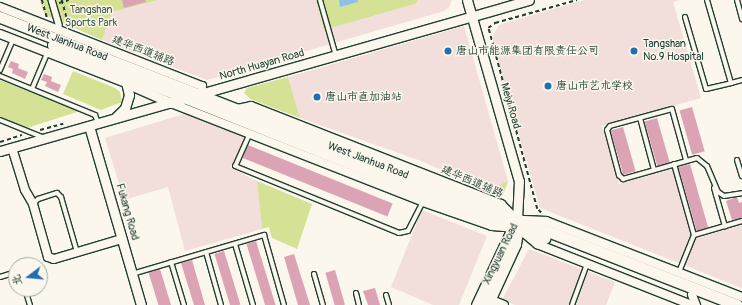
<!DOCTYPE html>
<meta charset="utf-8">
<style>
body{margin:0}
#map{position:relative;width:742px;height:305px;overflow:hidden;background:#fbf7ec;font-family:Pangolin,"LXGW WenKai TC",sans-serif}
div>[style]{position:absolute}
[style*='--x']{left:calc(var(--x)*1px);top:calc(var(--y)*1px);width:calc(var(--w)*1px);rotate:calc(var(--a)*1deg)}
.built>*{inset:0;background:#f2dedb}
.green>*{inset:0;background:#d5e295}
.water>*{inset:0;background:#8ec0ea}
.building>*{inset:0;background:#dca3b4;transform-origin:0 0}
.path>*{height:1.5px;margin-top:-0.75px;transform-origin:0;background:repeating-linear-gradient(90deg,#1f3d34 0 4px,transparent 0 7px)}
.roads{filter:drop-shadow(1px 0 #1f3d34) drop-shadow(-1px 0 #1f3d34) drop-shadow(0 1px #1f3d34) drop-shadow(0 -1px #1f3d34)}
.service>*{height:4px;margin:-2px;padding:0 2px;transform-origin:2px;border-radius:2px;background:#fbf7ec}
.pedestrian>*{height:5.5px;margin:-2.75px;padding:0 2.75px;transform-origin:2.75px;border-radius:2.75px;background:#fbf7ec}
.minor>*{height:8px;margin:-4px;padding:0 4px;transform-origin:4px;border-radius:4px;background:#fbf7ec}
.tertiary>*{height:9px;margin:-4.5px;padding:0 4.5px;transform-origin:4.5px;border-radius:4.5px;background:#fbf7ec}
.secondary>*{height:11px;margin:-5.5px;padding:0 5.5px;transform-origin:5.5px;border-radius:5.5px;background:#fbf7ec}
.dots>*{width:11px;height:11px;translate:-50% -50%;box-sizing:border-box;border:2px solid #fbf7ec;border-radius:50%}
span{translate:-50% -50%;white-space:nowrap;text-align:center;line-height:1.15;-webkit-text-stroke:3px #fbf7ec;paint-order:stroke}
.park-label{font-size:11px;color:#435e47}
.street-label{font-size:11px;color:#1f3d34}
.poi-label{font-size:11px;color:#1f3d34}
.left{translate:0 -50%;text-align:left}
.north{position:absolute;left:8px;top:257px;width:40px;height:40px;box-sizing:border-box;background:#fbf7ec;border:1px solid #a3ada2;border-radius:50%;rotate:254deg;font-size:11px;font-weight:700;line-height:16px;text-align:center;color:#1f3d34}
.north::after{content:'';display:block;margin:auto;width:14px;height:18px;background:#1f6fb2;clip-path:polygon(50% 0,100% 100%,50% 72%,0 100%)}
</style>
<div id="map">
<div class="built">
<div style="clip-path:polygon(158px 0,316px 0,324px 30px,415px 4px,418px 0,452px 0,449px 7px,444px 11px,207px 80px,102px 40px,112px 12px)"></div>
<div style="clip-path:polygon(584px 0,680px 0,673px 2px,701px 98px,602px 126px,619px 184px,673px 169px,694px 239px,742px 225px,742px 288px,540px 208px,493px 46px,493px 36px,499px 25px)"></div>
<div style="clip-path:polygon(464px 26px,508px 181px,499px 185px,493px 192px,421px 161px,300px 118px,288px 77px)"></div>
<div style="clip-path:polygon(187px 113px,246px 137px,231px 168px,257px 181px,262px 229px,185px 251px,168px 187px,124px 200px,105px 138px)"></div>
<div style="clip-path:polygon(422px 210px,487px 236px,459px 305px,433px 305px,391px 287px)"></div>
<div style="clip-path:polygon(529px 249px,615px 282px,606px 305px,515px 305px,502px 300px)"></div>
</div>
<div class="green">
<div style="clip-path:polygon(40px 0,158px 0,112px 12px,102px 40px,45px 15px)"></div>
<div style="clip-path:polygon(316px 0,418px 0,415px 4px,324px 30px)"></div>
<div style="clip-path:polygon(73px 71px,115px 88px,120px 92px,122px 102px,101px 110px,63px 94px)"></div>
<div style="clip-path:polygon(288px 77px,300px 118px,250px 99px,244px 93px,247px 88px)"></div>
<div style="clip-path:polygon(0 80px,59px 103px,80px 111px,27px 128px,0 117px)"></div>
<div style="clip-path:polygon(257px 181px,312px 204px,297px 249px,272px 238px,269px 227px,262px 229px)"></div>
<div style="clip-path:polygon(508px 181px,504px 193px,497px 195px,493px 192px,499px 185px)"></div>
</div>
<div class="water">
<div style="clip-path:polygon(339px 0,358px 0,358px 2px,340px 7px)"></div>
</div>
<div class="building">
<div style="clip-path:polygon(122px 0,145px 0,146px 2px,124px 8px)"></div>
<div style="clip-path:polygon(11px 61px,19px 64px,18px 68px,28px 72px,25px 79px,12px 73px,13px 69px,8px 67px)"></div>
<div style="clip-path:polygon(44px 74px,52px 77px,51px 81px,61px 85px,58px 92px,45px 86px,47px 82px,41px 80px)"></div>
<div style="left:692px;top:107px;width:46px;height:13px;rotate:74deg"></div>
<div style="left:657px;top:118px;width:46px;height:13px;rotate:74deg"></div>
<div style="left:623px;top:127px;width:46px;height:13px;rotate:74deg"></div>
<div style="left:248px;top:145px;width:156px;height:14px;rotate:22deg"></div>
<div style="left:690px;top:164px;width:66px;height:12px;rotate:74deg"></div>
<div style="clip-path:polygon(737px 197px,739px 203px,742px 202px,742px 218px,732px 220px,726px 201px)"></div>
<div style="left:256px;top:241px;width:67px;height:10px;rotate:73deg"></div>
<div style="left:224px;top:251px;width:56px;height:10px;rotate:73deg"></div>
<div style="clip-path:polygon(294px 254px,310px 305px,298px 305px,284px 257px)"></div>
<div style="clip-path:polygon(192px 260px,205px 305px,194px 305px,181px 263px)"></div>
<div style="left:160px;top:269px;width:38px;height:12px;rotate:73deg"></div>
<div style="left:335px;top:270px;width:36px;height:10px;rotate:74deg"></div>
<div style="clip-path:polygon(375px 288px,380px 305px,368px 305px,363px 291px)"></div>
</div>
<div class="path">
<div style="--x:42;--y:0;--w:18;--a:74"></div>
<div style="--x:62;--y:0;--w:27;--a:75"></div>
<div style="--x:59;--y:3;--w:10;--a:-17"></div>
<div style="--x:40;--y:130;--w:24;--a:-15"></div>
<div style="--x:0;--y:142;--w:23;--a:-18"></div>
<div style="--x:541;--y:213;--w:6;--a:-135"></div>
<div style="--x:537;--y:209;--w:188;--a:-105.1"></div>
<div style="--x:488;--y:28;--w:9;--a:-36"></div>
<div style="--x:495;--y:23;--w:85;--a:-15.7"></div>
</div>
<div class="roads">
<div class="service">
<div style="--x:320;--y:0;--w:58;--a:74.1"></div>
<div style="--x:707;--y:0;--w:86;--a:73.9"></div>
<div style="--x:731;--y:83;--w:11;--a:-15"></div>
<div style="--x:737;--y:0;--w:20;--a:75"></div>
<div style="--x:685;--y:17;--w:75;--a:73.7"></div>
<div style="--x:706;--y:89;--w:26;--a:-13"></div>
<div style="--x:0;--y:70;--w:34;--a:-67"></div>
<div style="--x:0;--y:76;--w:103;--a:22.3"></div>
<div style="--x:95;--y:115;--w:9;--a:69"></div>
<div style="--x:32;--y:89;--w:39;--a:-67"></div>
<div style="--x:640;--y:118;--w:54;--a:74.9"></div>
<div style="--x:0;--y:120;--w:45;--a:22"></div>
<div style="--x:250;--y:133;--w:36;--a:114"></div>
<div style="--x:235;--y:166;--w:177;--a:22.2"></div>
<div style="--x:399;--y:233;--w:9;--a:-13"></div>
<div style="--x:408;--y:231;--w:33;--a:-63"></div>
<div style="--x:686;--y:160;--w:53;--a:-105.4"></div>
<div style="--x:672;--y:109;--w:64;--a:164.7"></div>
<div style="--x:610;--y:126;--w:5;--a:127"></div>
<div style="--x:607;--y:130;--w:47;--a:75.1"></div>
<div style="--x:619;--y:175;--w:6;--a:45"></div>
<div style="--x:623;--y:179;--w:77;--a:-15.8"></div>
<div style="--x:697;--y:158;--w:13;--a:39"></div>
<div style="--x:707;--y:166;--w:28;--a:67"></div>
<div style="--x:718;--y:192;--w:7;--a:34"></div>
<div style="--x:724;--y:196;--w:18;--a:-9"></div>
<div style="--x:737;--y:160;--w:17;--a:73"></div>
<div style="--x:674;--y:164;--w:74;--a:74.3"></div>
<div style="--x:694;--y:235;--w:50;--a:-16.3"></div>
<div style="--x:714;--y:188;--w:40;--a:74"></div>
<div style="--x:33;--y:204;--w:7;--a:-45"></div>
<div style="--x:38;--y:199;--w:20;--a:-18"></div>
<div style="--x:57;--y:193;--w:6;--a:45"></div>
<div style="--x:61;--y:197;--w:57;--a:73.8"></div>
<div style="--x:235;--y:244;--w:64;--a:73.6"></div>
<div style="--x:206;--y:252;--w:55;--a:74.2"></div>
<div style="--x:171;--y:262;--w:45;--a:73.2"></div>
<div style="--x:679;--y:272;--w:40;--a:-68"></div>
<div style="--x:132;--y:274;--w:138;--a:-16.5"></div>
<div style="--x:264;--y:235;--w:73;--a:74.1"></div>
<div style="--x:314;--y:274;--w:32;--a:74"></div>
<div style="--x:0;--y:277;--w:17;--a:-17"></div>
<div style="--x:25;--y:289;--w:17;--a:73"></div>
<div style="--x:356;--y:293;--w:12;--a:76"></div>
<div style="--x:386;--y:295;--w:10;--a:73"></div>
<div style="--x:572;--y:305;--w:44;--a:-69.9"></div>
</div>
<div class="pedestrian">
<div style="--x:52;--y:0;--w:26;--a:74"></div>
</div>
<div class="minor">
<div style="--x:0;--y:7;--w:217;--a:21.4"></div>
<div style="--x:202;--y:86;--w:9;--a:90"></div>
<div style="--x:0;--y:34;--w:137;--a:21.3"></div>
<div style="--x:171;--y:103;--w:271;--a:21.4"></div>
<div style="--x:423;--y:202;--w:73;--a:19.2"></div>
<div style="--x:492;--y:226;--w:12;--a:5"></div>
<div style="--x:237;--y:109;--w:14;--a:-12"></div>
<div style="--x:251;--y:106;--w:269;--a:21.4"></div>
<div style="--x:501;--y:204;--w:17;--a:45"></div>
<div style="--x:12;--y:148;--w:44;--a:72.8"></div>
<div style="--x:25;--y:190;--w:16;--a:60"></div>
<div style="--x:33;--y:204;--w:55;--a:74.2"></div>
<div style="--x:48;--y:257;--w:6;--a:18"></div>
<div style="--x:54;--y:259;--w:71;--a:-16.4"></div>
<div style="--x:525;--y:220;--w:21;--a:3"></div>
<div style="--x:546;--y:221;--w:210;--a:21.2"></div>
<div style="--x:525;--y:234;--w:16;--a:40"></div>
<div style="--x:537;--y:244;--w:167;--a:21.5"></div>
<div style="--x:692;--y:295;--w:11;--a:68"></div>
<div style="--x:489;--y:299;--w:16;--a:22"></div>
</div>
<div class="tertiary">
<div style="--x:467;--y:0;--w:188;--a:74"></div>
<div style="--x:519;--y:181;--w:38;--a:93"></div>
<div style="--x:128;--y:84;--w:47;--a:23.8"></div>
<div style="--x:116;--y:117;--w:13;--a:-45"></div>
<div style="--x:125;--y:108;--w:14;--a:-73"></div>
<div style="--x:129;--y:95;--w:23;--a:-103"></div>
<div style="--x:89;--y:126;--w:186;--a:73.8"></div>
<div style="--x:0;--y:151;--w:550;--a:-15.93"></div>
</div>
<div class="secondary">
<div style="--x:0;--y:17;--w:791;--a:21.34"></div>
<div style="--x:53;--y:45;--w:494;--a:21.7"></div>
<div style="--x:512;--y:228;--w:34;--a:17"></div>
<div style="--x:477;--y:305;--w:92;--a:-64.8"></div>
<div style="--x:487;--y:305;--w:67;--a:-65.3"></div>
<div style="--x:515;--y:244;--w:18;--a:-81"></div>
</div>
</div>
<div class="dots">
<div style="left:448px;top:51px;background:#1f6fb2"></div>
<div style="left:634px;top:51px;background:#1f6fb2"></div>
<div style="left:548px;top:86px;background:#1f6fb2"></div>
<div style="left:317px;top:97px;background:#1f6fb2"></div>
</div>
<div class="park-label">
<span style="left:91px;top:17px">Tangshan<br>Sports Park</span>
</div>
<div class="street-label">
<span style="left:67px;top:43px;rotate:21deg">West Jianhua Road</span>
<span style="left:143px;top:51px;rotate:21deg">建华西道辅路</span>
<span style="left:262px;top:65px;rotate:-16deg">North Huayan Road</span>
<span style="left:510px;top:106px;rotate:74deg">Meiyi Road</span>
<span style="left:368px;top:161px;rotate:21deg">West Jianhua Road</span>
<span style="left:472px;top:182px;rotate:23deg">建华西道辅路</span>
<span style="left:127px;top:212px;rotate:74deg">Fukang Road</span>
<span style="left:501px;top:254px;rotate:-64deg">Xingyuan Road</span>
</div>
<div class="poi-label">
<span class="left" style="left:643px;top:51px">Tangshan<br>No.9 Hospital</span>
<span class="left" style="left:456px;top:51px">唐山市能源集团有限责任公司</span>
<span class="left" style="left:556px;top:86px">唐山市艺术学校</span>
<span class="left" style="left:325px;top:97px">唐山市直加油站</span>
</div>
<div class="north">北</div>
</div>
